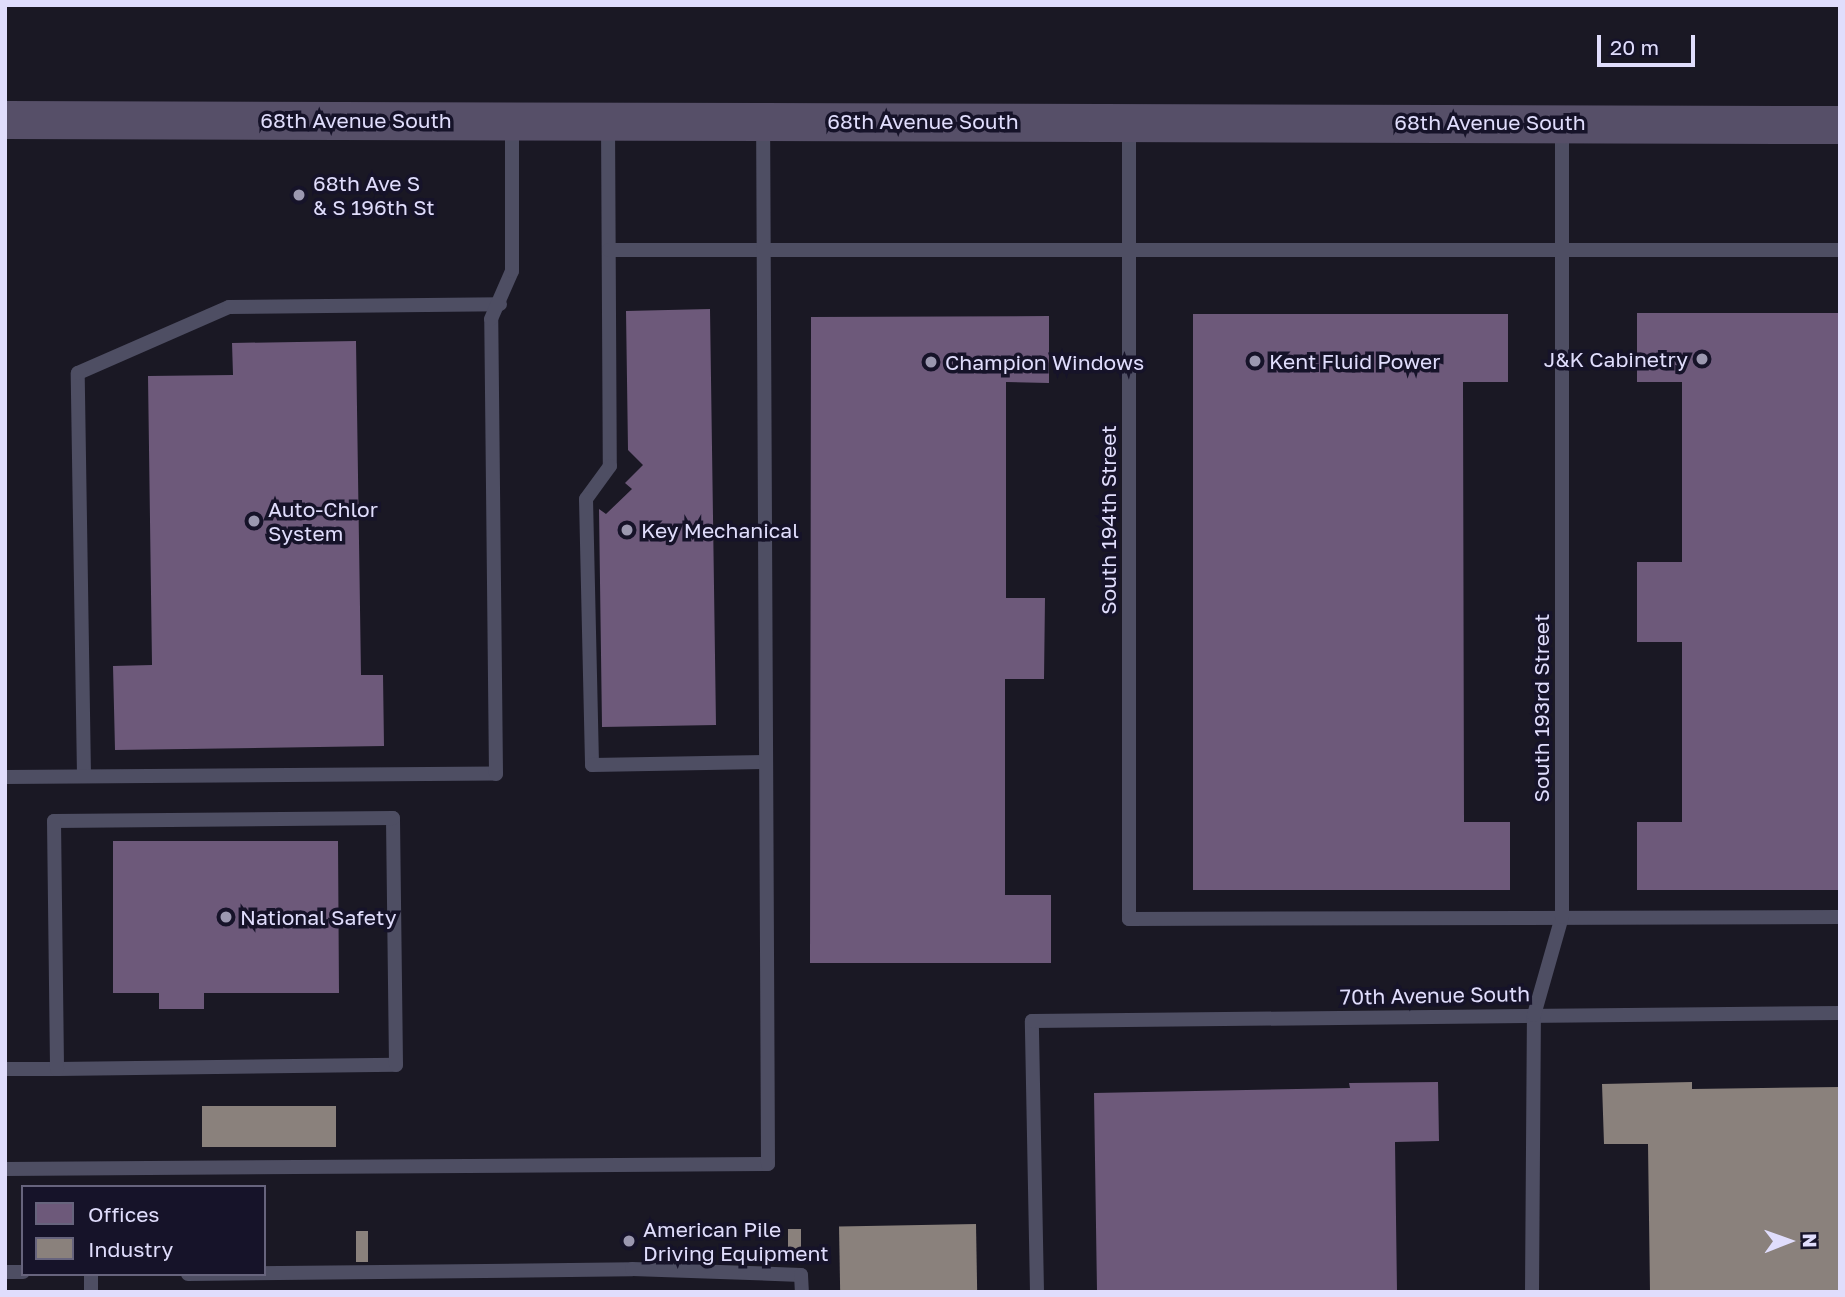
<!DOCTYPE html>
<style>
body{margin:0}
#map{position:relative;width:1845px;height:1297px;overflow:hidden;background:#1a1824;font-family:"Golos Text",sans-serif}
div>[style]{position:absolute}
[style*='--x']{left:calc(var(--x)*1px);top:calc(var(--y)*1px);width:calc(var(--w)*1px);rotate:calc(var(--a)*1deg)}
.offices>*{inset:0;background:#6d597a}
.industry>*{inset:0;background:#8a817c;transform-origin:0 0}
.lane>*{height:14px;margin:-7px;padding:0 7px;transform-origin:7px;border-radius:7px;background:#4e4e63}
.primary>*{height:38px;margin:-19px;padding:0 19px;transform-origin:19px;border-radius:19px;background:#564f68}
.dots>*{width:19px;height:19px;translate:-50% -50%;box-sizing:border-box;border:4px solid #161329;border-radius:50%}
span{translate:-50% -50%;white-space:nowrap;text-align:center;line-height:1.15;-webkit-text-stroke:7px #161329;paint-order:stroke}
.street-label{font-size:21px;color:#e0ddfc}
.poi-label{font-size:21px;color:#e0ddfc}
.left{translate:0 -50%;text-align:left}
.right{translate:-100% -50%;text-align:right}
.frame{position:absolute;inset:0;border:7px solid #e0ddfc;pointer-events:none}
.legend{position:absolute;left:21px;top:1185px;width:245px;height:91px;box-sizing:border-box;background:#161329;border:2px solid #67647d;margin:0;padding:9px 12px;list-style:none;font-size:21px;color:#e0ddfc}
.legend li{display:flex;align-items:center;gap:14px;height:35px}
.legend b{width:35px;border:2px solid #67647d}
.north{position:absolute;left:1754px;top:1206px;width:70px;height:70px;-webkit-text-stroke:5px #161329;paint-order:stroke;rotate:89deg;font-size:19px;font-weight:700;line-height:28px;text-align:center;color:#e0ddfc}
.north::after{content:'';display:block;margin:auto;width:24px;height:32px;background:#e0ddfc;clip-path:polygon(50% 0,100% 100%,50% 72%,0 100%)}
.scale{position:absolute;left:1597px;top:35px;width:98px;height:32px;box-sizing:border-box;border:4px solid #e0ddfc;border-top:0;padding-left:9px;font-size:21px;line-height:24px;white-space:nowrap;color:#e0ddfc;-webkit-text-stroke:5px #161329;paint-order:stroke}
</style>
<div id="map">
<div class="offices">
<div style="clip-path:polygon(710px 309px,716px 725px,602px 727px,599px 509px,606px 514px,632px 489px,625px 483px,643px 465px,628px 450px,626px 311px)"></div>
<div style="clip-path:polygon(1637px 313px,1840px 313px,1840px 890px,1637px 890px,1637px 822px,1682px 822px,1682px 642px,1637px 642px,1637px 562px,1682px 562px,1682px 382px,1637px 382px)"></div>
<div style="clip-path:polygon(1193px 314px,1508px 314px,1508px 382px,1463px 382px,1464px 822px,1510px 822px,1510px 890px,1193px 890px)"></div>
<div style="clip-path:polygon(1049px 316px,1049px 383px,1006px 382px,1006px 598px,1045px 598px,1044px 679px,1005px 679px,1005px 895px,1051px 895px,1051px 963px,810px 963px,811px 317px)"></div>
<div style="clip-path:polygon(356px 341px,361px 675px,383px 675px,384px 746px,115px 750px,113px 666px,152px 665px,148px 376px,233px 375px,232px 343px)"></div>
<div style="clip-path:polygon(113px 841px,338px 841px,339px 993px,204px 993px,204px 1009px,159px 1009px,159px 993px,113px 993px)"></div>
<div style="clip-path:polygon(1438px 1082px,1439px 1141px,1395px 1142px,1397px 1292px,1097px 1292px,1094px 1093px,1350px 1088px,1349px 1083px)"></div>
</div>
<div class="industry">
<div style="clip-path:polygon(1692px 1082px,1692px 1089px,1840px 1087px,1840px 1292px,1650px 1292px,1648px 1144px,1604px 1144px,1602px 1084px)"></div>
<div style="left:336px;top:1106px;width:41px;height:134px;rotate:90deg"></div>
<div style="left:976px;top:1224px;width:68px;height:137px;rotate:89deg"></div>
<div style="left:788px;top:1229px;width:13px;height:26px"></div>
<div style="left:356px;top:1231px;width:12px;height:31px"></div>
</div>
<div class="lane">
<div style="--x:608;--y:122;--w:344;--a:89.7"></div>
<div style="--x:610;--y:466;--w:41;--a:126"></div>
<div style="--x:586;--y:499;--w:266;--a:88.7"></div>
<div style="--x:592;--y:765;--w:174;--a:-1"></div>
<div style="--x:1129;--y:123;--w:796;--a:90"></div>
<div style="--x:1129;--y:919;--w:711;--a:-0.16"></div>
<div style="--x:609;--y:250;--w:1231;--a:0"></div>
<div style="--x:84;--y:776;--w:403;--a:-90.9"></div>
<div style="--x:78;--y:373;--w:165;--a:-23.6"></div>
<div style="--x:229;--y:307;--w:271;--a:-0.6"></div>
<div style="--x:5;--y:777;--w:491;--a:-0.4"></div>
<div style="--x:496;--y:774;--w:455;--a:-90.6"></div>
<div style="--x:491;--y:319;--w:52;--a:-66.4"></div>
<div style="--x:512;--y:271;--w:149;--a:-90"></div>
<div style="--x:5;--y:1069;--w:52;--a:0"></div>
<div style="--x:57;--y:1069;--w:339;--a:-0.7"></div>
<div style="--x:396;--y:1065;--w:247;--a:-90.7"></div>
<div style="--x:393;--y:818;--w:339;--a:179.5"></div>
<div style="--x:54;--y:821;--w:248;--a:89.3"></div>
<div style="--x:5;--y:1169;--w:763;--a:-0.38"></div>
<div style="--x:768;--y:1164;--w:1042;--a:-90.27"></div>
<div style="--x:5;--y:1272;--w:18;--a:0"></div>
<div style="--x:91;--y:1274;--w:18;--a:90"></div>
<div style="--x:188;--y:1274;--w:444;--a:-0.6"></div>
<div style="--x:632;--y:1269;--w:169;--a:2"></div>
<div style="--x:801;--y:1275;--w:17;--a:87"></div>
<div style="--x:1037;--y:1292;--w:271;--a:-91.1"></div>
<div style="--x:1032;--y:1021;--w:808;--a:-0.57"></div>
<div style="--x:1532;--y:1292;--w:277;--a:-89.6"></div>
<div style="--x:1534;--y:1015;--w:102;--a:-74.1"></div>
<div style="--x:1562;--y:917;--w:791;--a:-90"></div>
</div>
<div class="primary">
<div style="--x:5;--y:120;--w:1835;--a:0.16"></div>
</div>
<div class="dots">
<div style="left:299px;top:195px;background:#9b98b0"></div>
<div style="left:1702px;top:359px;background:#9b98b0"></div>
<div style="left:1255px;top:361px;background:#9b98b0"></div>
<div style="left:931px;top:362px;background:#9b98b0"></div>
<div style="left:254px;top:521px;background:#9b98b0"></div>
<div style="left:627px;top:530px;background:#9b98b0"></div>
<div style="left:226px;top:917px;background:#9b98b0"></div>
<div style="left:629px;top:1241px;background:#9b98b0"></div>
</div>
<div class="street-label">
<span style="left:356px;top:120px">68th Avenue South</span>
<span style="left:923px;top:121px">68th Avenue South</span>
<span style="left:1490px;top:122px">68th Avenue South</span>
<span style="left:1108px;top:520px;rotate:-90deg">South 194th Street</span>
<span style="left:1541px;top:708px;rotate:-90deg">South 193rd Street</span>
<span style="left:1435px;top:995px;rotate:-1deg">70th Avenue South</span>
</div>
<div class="poi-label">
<span class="left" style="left:313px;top:195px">68th Ave S<br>&amp; S 196th St</span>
<span class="right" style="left:1688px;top:359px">J&amp;K Cabinetry</span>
<span class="left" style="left:1269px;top:361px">Kent Fluid Power</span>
<span class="left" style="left:945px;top:362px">Champion Windows</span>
<span class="left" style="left:268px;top:521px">Auto-Chlor<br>System</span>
<span class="left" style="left:641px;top:530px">Key Mechanical</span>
<span class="left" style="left:240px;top:917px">National Safety</span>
<span class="left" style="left:643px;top:1241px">American Pile<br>Driving Equipment</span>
</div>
<div class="frame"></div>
<ul class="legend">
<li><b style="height:19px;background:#6d597a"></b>Offices</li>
<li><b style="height:19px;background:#8a817c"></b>Industry</li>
</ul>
<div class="north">N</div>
<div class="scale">20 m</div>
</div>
